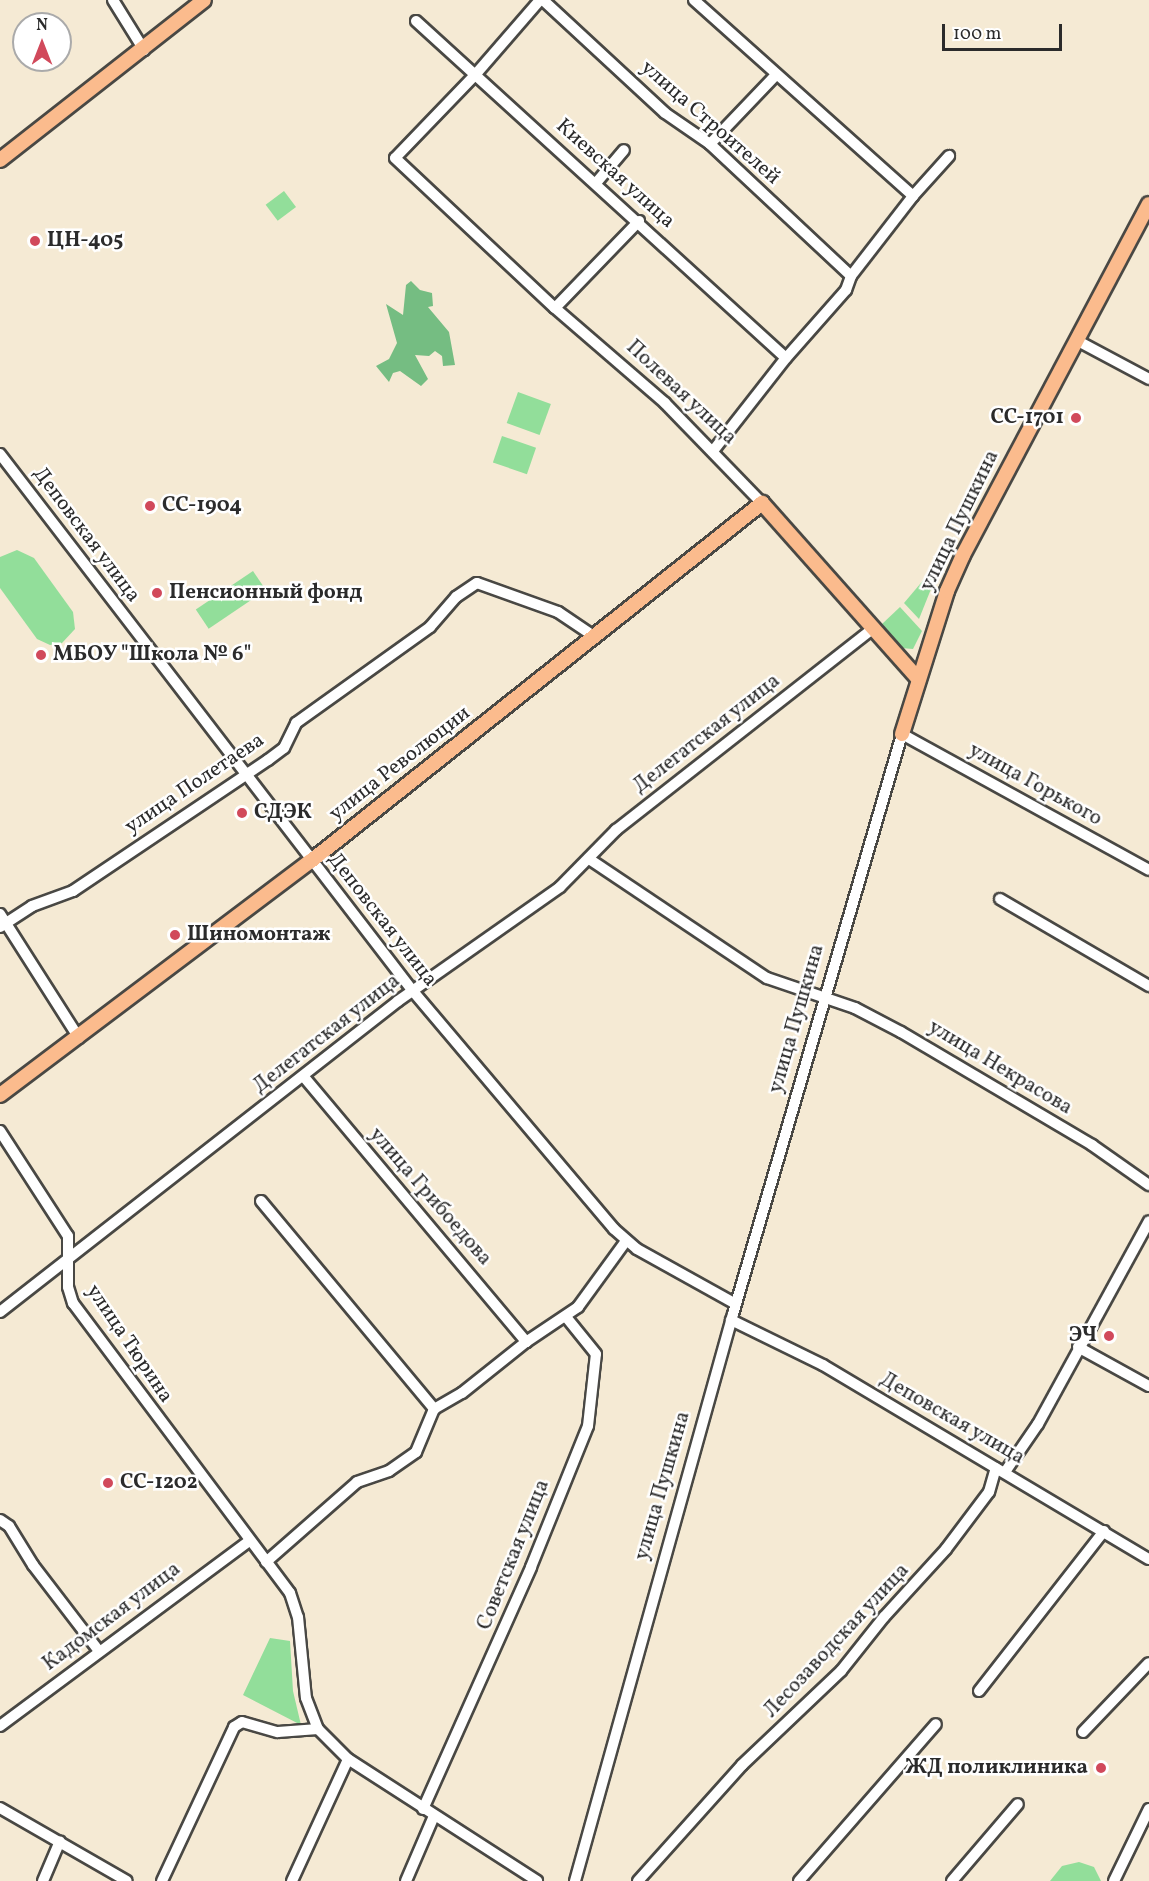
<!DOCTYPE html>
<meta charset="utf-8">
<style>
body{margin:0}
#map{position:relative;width:1149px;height:1881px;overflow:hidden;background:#f5ead4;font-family:Vollkorn,serif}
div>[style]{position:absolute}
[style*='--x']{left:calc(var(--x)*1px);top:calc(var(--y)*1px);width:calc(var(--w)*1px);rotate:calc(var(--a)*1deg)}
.green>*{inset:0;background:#92de9a;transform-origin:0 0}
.forest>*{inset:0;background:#75bd82}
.roads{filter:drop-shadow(2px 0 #494844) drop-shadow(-2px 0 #494844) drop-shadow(0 2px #494844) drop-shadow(0 -2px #494844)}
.minor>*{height:10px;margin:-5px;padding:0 5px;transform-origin:5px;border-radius:5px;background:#fff}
.major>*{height:14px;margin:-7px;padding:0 7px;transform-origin:7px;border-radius:7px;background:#fbbb8d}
.dots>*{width:16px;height:16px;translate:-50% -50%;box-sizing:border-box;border:3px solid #fff;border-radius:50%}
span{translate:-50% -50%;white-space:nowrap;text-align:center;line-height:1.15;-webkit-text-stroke:5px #fff;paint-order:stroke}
.street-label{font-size:21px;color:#2b2b2b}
.poi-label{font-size:21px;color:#2b2b2b;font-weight:700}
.left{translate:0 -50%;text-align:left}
.right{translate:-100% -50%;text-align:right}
.north{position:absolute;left:12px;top:12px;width:60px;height:60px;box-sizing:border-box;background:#fff;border:2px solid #aaa;border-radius:50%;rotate:0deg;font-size:16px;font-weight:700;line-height:24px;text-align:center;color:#2b2b2b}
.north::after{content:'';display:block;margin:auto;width:21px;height:27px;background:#d1495b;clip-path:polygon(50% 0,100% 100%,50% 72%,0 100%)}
.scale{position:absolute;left:942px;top:24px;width:120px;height:27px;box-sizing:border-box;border:3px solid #2b2b2b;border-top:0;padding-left:8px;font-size:18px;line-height:21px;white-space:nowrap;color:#2b2b2b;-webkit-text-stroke:4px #fff;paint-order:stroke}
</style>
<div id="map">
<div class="green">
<div style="left:284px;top:191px;width:20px;height:23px;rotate:53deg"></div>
<div style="left:518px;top:392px;width:35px;height:33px;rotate:20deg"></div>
<div style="left:502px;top:436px;width:36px;height:28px;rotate:19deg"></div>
<div style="clip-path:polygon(17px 550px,34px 558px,73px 612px,75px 629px,62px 643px,50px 645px,37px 639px,0 588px,0 557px)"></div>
<div style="left:253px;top:571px;width:23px;height:69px;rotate:56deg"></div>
<div style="clip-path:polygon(931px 571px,937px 574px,919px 619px,904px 603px)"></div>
<div style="clip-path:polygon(900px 607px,922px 631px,913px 649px,901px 648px,881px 625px)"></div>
<div style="clip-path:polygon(270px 1638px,290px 1641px,293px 1691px,301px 1725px,243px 1695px)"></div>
<div style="clip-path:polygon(1079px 1862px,1094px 1867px,1101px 1881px,1050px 1881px,1062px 1866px)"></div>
</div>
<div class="forest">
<div style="clip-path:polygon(411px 281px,420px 290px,432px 293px,433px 306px,428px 307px,449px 332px,455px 365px,443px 366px,442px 356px,435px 351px,429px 356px,415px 355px,428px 379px,421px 386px,400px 371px,393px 373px,389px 382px,376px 366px,389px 359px,397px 343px,386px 304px,403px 315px,406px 285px)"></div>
</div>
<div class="roads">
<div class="minor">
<div style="--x:113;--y:0;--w:59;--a:58.2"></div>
<div style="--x:540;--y:0;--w:99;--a:130.9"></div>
<div style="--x:475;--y:75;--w:115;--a:133.9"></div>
<div style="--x:395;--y:158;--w:219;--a:43.2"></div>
<div style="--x:555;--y:308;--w:145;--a:40.8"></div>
<div style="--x:665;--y:403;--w:139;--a:45.9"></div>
<div style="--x:543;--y:0;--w:166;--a:42.8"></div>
<div style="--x:665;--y:113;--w:55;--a:34.6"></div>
<div style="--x:710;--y:144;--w:193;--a:43.1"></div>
<div style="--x:694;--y:0;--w:294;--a:41.8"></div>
<div style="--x:913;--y:196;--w:54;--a:-48"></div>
<div style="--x:416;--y:21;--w:500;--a:42.33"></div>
<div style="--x:710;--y:144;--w:94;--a:-46.3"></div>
<div style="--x:596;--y:183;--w:43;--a:-49.7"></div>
<div style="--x:555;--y:308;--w:121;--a:-46"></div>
<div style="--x:1076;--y:340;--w:83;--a:28.1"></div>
<div style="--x:713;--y:451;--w:118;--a:-51.9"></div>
<div style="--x:786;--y:358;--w:91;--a:-48.6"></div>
<div style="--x:846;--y:290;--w:15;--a:-70"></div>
<div style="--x:851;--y:276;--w:101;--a:-52.2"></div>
<div style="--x:0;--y:454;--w:676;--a:52.45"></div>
<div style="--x:412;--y:990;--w:313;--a:49.8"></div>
<div style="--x:614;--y:1229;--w:30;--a:41"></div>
<div style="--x:637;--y:1249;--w:113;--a:29.1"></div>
<div style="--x:589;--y:859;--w:214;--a:33.8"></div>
<div style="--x:767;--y:978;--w:93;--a:18.8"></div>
<div style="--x:855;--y:1008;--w:52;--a:27.6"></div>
<div style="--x:901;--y:1032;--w:222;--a:30.6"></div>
<div style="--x:1092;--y:1145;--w:70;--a:35.1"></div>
<div style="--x:1000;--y:899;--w:173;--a:30.3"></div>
<div style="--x:0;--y:914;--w:147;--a:57.5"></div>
<div style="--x:0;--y:927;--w:38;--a:-33"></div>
<div style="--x:32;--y:906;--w:44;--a:-20.1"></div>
<div style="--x:73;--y:891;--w:235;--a:-33.9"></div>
<div style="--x:268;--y:760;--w:20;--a:-37"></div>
<div style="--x:284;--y:748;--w:28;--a:-64"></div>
<div style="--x:296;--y:723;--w:165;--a:-35.6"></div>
<div style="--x:430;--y:627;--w:40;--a:-49"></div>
<div style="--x:456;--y:597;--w:25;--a:-34"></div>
<div style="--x:477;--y:583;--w:86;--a:19.7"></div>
<div style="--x:558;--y:612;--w:45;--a:34"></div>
<div style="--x:304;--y:1077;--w:346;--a:50"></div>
<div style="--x:0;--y:1131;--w:125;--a:57.1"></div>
<div style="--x:68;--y:1236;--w:51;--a:90"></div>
<div style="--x:68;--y:1287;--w:17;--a:73"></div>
<div style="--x:73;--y:1303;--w:362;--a:53.2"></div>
<div style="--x:290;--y:1593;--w:25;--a:72"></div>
<div style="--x:298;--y:1617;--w:81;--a:84.4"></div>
<div style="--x:306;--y:1698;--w:33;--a:69"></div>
<div style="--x:318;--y:1729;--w:42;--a:45"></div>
<div style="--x:348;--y:1759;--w:225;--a:32.8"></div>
<div style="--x:261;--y:1201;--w:271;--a:50.2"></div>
<div style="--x:0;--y:1312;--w:505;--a:-38"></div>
<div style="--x:398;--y:1001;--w:198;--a:-35.1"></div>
<div style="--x:560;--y:887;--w:80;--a:-45.5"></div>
<div style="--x:616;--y:830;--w:325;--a:-38.1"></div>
<div style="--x:731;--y:1320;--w:102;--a:26.1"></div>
<div style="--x:823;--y:1365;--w:379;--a:30.8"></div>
<div style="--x:1078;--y:1347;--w:81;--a:28.8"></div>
<div style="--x:1005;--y:1472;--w:58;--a:-55.5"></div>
<div style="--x:1038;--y:1424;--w:231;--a:-61.3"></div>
<div style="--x:0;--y:1520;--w:11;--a:34"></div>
<div style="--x:9;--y:1526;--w:46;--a:58.4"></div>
<div style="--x:33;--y:1565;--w:108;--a:52.5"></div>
<div style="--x:266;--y:1562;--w:121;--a:-41.3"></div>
<div style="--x:357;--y:1482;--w:34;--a:-19"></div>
<div style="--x:389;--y:1471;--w:33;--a:-35"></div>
<div style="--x:416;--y:1452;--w:47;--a:-67.3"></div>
<div style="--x:434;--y:1409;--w:32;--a:-30"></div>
<div style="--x:462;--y:1393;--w:82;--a:-38.6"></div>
<div style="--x:526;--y:1342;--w:63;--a:-33.9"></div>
<div style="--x:578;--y:1307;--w:82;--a:-54"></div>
<div style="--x:979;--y:1691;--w:203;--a:-52"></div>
<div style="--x:0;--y:1726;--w:310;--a:-36.6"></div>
<div style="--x:1083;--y:1732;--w:95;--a:-46.3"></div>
<div style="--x:0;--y:1808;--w:146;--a:29.9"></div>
<div style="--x:423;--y:1809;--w:265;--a:-65.9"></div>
<div style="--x:531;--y:1567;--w:152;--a:-68"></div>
<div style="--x:588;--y:1426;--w:72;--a:-83.7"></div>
<div style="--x:596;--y:1354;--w:48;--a:-129"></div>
<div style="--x:43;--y:1881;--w:43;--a:-67"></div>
<div style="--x:162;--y:1881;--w:170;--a:-64.9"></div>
<div style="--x:234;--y:1727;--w:9;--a:-32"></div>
<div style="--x:242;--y:1722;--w:37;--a:16"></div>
<div style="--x:278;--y:1732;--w:40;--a:-4.3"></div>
<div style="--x:292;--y:1881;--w:134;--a:-65.3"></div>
<div style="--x:406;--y:1881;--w:71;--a:-66.7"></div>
<div style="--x:575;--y:1881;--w:589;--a:-74.43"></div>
<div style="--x:733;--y:1314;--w:604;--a:-73.75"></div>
<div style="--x:902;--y:734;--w:282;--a:28.8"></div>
<div style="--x:638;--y:1881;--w:156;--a:-48.1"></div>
<div style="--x:742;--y:1765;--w:137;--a:-43.5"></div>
<div style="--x:841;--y:1671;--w:69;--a:-51.5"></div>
<div style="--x:884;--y:1617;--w:92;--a:-47.6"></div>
<div style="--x:946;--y:1549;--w:71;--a:-53"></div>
<div style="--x:989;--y:1492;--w:25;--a:-74"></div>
<div style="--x:799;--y:1881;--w:208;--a:-48.9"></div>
<div style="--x:952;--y:1881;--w:101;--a:-49.4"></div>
<div style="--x:1114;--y:1881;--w:80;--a:-64.1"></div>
</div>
<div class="major">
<div style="--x:0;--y:160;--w:259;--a:-38.1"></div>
<div style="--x:902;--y:734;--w:150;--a:-72.5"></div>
<div style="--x:947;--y:591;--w:39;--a:-66"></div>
<div style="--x:963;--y:555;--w:397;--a:-62.1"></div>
<div style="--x:0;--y:1095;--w:389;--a:-37"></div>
<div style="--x:311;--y:861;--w:576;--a:-38.44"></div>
<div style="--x:762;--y:503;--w:235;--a:48.4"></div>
</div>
</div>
<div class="dots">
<div style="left:35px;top:241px;background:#d1495b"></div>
<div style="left:1076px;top:418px;background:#d1495b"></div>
<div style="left:150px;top:506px;background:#d1495b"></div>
<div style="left:157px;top:593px;background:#d1495b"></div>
<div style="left:41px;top:655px;background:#d1495b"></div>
<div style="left:242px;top:813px;background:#d1495b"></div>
<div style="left:175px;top:935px;background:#d1495b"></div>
<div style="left:1109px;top:1336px;background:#d1495b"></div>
<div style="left:108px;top:1483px;background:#d1495b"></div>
<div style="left:1101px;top:1768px;background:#d1495b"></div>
</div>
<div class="street-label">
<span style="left:710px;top:123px;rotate:41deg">улица Строителей</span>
<span style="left:615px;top:174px;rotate:42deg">Киевская улица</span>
<span style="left:681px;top:393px;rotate:43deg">Полевая улица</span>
<span style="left:960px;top:521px;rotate:-64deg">улица Пушкина</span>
<span style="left:86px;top:535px;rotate:53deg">Деповская улица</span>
<span style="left:707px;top:734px;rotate:-38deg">Делегатская улица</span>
<span style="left:400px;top:764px;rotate:-38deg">улица Революции</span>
<span style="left:195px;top:784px;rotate:-34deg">улица Полетаева</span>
<span style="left:1035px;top:785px;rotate:29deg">улица Горького</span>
<span style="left:382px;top:920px;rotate:52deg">Деповская улица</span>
<span style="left:797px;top:1019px;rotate:-74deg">улица Пушкина</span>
<span style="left:327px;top:1034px;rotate:-38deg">Делегатская улица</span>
<span style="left:1000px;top:1068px;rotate:31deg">улица Некрасова</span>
<span style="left:430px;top:1197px;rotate:49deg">улица Грибоедова</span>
<span style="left:129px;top:1344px;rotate:56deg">улица Тюрина</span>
<span style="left:952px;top:1419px;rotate:30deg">Деповская улица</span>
<span style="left:663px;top:1486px;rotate:-74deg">улица Пушкина</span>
<span style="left:514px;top:1555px;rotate:-68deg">Советская улица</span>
<span style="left:112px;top:1617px;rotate:-37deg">Кадомская улица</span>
<span style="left:837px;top:1641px;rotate:-47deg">Лесозаводская улица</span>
</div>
<div class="poi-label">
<span class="left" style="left:47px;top:241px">ЦН-405</span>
<span class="right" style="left:1064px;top:418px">СС-1701</span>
<span class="left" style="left:162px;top:506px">СС-1904</span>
<span class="left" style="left:169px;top:593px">Пенсионный фонд</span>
<span class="left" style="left:53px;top:655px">МБОУ "Школа № 6"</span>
<span class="left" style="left:254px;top:813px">СДЭК</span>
<span class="left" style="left:187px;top:935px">Шиномонтаж</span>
<span class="right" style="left:1097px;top:1336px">ЭЧ</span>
<span class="left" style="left:120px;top:1483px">СС-1202</span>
<span class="right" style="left:1088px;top:1768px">ЖД поликлиника</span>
</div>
<div class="north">N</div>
<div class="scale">100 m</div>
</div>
